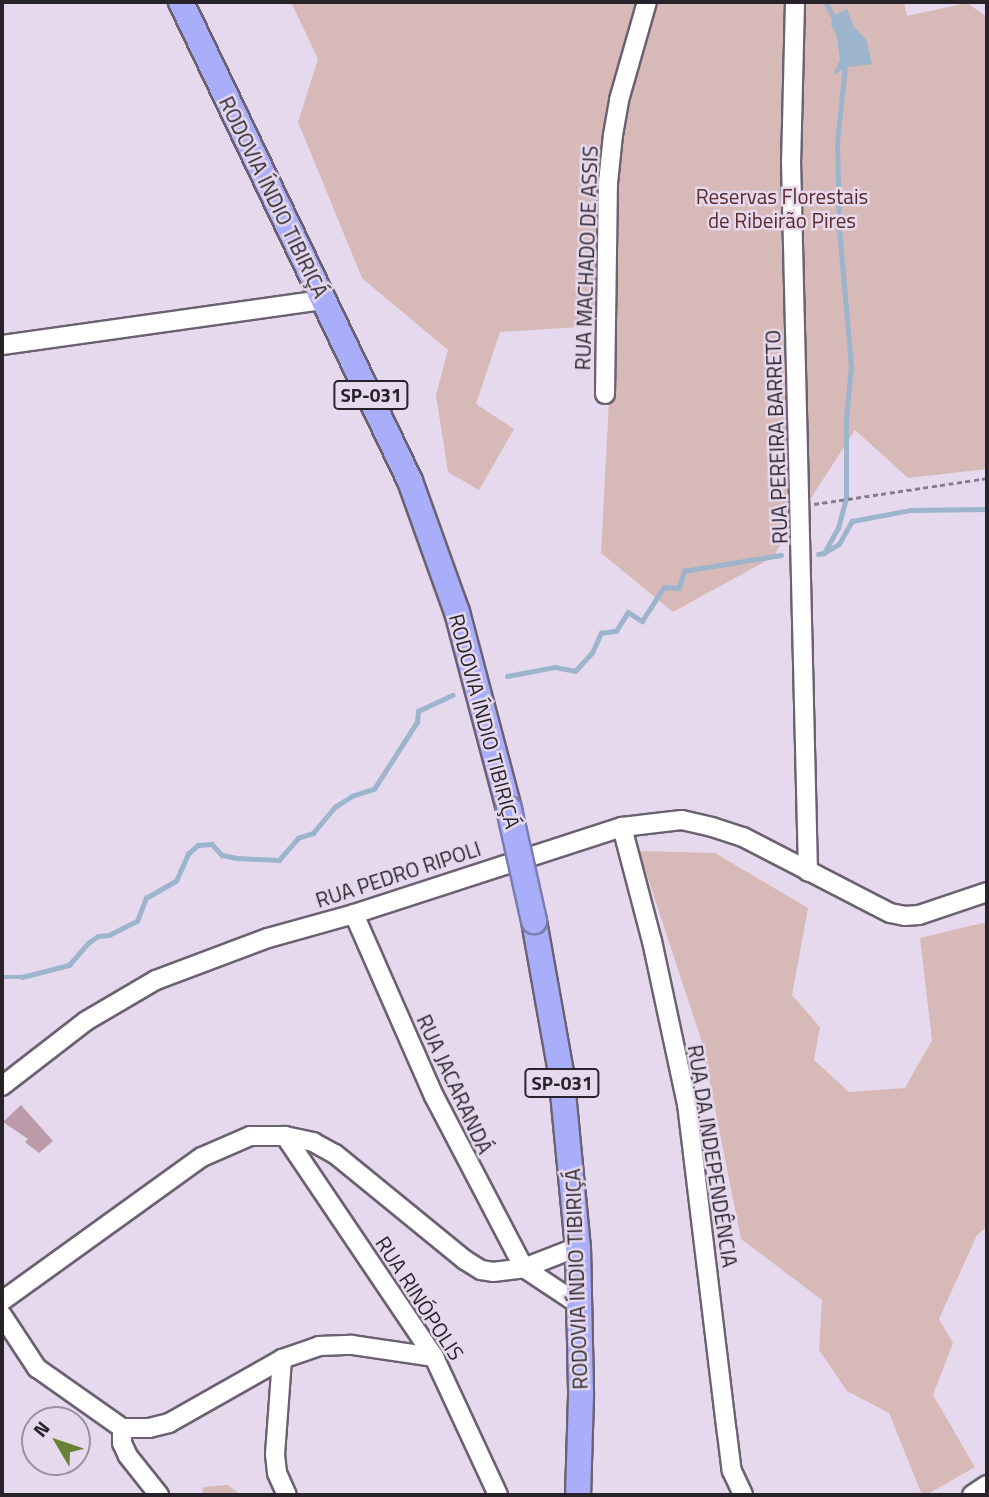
<!DOCTYPE html>
<meta charset="utf-8">
<style>
body{margin:0}
#map{position:relative;width:989px;height:1497px;overflow:hidden;background:#e6d9ed;font-family:"Titillium Web",sans-serif}
div>[style]{position:absolute}
[style*='--x']{left:calc(var(--x)*1px);top:calc(var(--y)*1px);width:calc(var(--w)*1px);rotate:calc(var(--a)*1deg)}
.green>*{inset:0;background:#d7b9b7}
.water>*{inset:0;background:#9cb5cc}
.stream>*{height:4.5px;margin:-2.25px;padding:0 2.25px;transform-origin:2.25px;border-radius:2.25px;background:#9cb5cc}
.building>*{inset:0;background:#bb9baa}
.path>*{height:2.5px;margin-top:-1.25px;transform-origin:0;background:repeating-linear-gradient(90deg,#857c8a 0 5px,transparent 0 8.5px)}
.roads{filter:drop-shadow(2px 0 #6c6172) drop-shadow(-2px 0 #6c6172) drop-shadow(0 2px #6c6172) drop-shadow(0 -2px #6c6172)}
.minor>*{height:18px;margin:-9px;padding:0 9px;transform-origin:9px;border-radius:9px;background:#fff}
.highway>*{height:24px;margin:-12px;padding:0 12px;transform-origin:12px;border-radius:12px;background:#a8aef9}
.bridges{filter:drop-shadow(2px 0 #7b7db1) drop-shadow(-2px 0 #7b7db1) drop-shadow(0 2px #7b7db1) drop-shadow(0 -2px #7b7db1)}
.highway-bridge>*{height:24px;margin:-12px;padding:0 12px;transform-origin:12px;border-radius:12px;background:#a8aef9}
span{translate:-50% -50%;white-space:nowrap;text-align:center;line-height:1.15;-webkit-text-stroke:5px #e6d9ed;paint-order:stroke}
.shield-label span{padding:2px 5px;background:#e6d9ed;border:2px solid;border-radius:5px;-webkit-text-stroke-width:0}
.shield-label{font-size:19px;color:#28232b;font-weight:700}
.park-label{font-size:21px;color:#5d2b2a}
.street-label{font-size:21px;color:#28232b}
.frame{position:absolute;inset:0;border:4px solid #28232b;pointer-events:none}
.north{position:absolute;left:21px;top:1406px;width:70px;height:70px;box-sizing:border-box;background:#e6d9ed;border:2px solid #9a909f;border-radius:50%;rotate:309deg;font-size:19px;font-weight:700;line-height:28px;text-align:center;color:#28232b}
.north::after{content:'';display:block;margin:auto;width:24px;height:32px;background:#698134;clip-path:polygon(50% 0,100% 100%,50% 72%,0 100%)}
</style>
<div id="map">
<div class="green">
<div style="clip-path:polygon(291px 2px,904px 2px,907px 16px,967px 3px,987px 17px,987px 469px,908px 478px,855px 430px,773px 557px,673px 612px,601px 553px,613px 325px,500px 332px,476px 404px,514px 429px,479px 490px,448px 472px,436px 395px,448px 350px,362px 278px,298px 122px,318px 59px)"></div>
<div style="clip-path:polygon(639px 851px,715px 853px,808px 908px,792px 995px,820px 1027px,814px 1060px,849px 1092px,905px 1088px,932px 1040px,920px 938px,987px 922px,987px 1227px,977px 1235px,939px 1319px,953px 1343px,933px 1395px,975px 1467px,926px 1495px,922px 1495px,889px 1413px,847px 1391px,819px 1350px,822px 1300px,741px 1239px,701px 1039px)"></div>
<div style="clip-path:polygon(228px 1485px,241px 1495px,202px 1495px,203px 1487px)"></div>
</div>
<div class="water">
<div style="clip-path:polygon(847px 9px,854px 27px,866px 39px,872px 64px,848px 67px,833px 75px,840px 60px,837px 37px,831px 25px,833px 16px)"></div>
</div>
<div class="stream">
<div style="--x:826;--y:2;--w:20;--a:63"></div>
<div style="--x:824;--y:553;--w:17;--a:-31"></div>
<div style="--x:839;--y:544;--w:26;--a:-61"></div>
<div style="--x:852;--y:521;--w:60;--a:-10.6"></div>
<div style="--x:911;--y:510;--w:76;--a:-0.8"></div>
<div style="--x:818;--y:554;--w:6;--a:-9"></div>
<div style="--x:824;--y:553;--w:29;--a:-61"></div>
<div style="--x:838;--y:528;--w:31;--a:-75"></div>
<div style="--x:846;--y:498;--w:79;--a:-90"></div>
<div style="--x:846;--y:419;--w:53;--a:-84.6"></div>
<div style="--x:851;--y:366;--w:138;--a:-95"></div>
<div style="--x:839;--y:229;--w:86;--a:-91.3"></div>
<div style="--x:837;--y:143;--w:77;--a:-84.1"></div>
<div style="--x:507;--y:676;--w:49;--a:-10.6"></div>
<div style="--x:555;--y:667;--w:20;--a:11"></div>
<div style="--x:575;--y:671;--w:25;--a:-47"></div>
<div style="--x:592;--y:653;--w:22;--a:-66"></div>
<div style="--x:601;--y:633;--w:15;--a:-8"></div>
<div style="--x:616;--y:631;--w:22;--a:-58"></div>
<div style="--x:628;--y:612;--w:17;--a:33"></div>
<div style="--x:642;--y:621;--w:40;--a:-57.1"></div>
<div style="--x:664;--y:587;--w:15;--a:4"></div>
<div style="--x:679;--y:588;--w:18;--a:-74"></div>
<div style="--x:684;--y:571;--w:98;--a:-9.4"></div>
<div style="--x:2;--y:977;--w:20;--a:0"></div>
<div style="--x:22;--y:977;--w:49;--a:-14.3"></div>
<div style="--x:69;--y:965;--w:29;--a:-49"></div>
<div style="--x:88;--y:943;--w:12;--a:-35"></div>
<div style="--x:98;--y:936;--w:11;--a:-5"></div>
<div style="--x:109;--y:935;--w:31;--a:-27"></div>
<div style="--x:137;--y:921;--w:25;--a:-69"></div>
<div style="--x:146;--y:898;--w:34;--a:-30"></div>
<div style="--x:176;--y:881;--w:30;--a:-66"></div>
<div style="--x:188;--y:854;--w:13;--a:-42"></div>
<div style="--x:198;--y:845;--w:14;--a:-4"></div>
<div style="--x:212;--y:844;--w:15;--a:48"></div>
<div style="--x:222;--y:855;--w:15;--a:11"></div>
<div style="--x:237;--y:858;--w:42;--a:2.7"></div>
<div style="--x:279;--y:860;--w:29;--a:-49"></div>
<div style="--x:298;--y:838;--w:16;--a:-18"></div>
<div style="--x:313;--y:833;--w:34;--a:-50"></div>
<div style="--x:335;--y:807;--w:20;--a:-33"></div>
<div style="--x:352;--y:796;--w:23;--a:-18"></div>
<div style="--x:374;--y:789;--w:80;--a:-57.3"></div>
<div style="--x:417;--y:722;--w:11;--a:-85"></div>
<div style="--x:418;--y:711;--w:38;--a:-25"></div>
</div>
<div class="building">
<div style="clip-path:polygon(21px 1105px,53px 1141px,39px 1153px,25px 1142px,28px 1139px,3px 1122px)"></div>
</div>
<div class="path">
<div style="--x:814;--y:504;--w:175;--a:-8.5"></div>
</div>
<div class="roads">
<div class="minor">
<div style="--x:795;--y:2;--w:159;--a:91.4"></div>
<div style="--x:791;--y:161;--w:711;--a:88.63"></div>
<div style="--x:2;--y:345;--w:325;--a:-8"></div>
<div style="--x:605;--y:394;--w:211;--a:-89.2"></div>
<div style="--x:608;--y:183;--w:48;--a:-84.1"></div>
<div style="--x:613;--y:135;--w:36;--a:-80"></div>
<div style="--x:619;--y:100;--w:102;--a:-74.1"></div>
<div style="--x:622;--y:827;--w:118;--a:75.3"></div>
<div style="--x:652;--y:941;--w:167;--a:77.9"></div>
<div style="--x:687;--y:1104;--w:331;--a:83.1"></div>
<div style="--x:727;--y:1433;--w:38;--a:83"></div>
<div style="--x:732;--y:1471;--w:26;--a:65"></div>
<div style="--x:354;--y:914;--w:199;--a:66.3"></div>
<div style="--x:434;--y:1096;--w:194;--a:62.4"></div>
<div style="--x:524;--y:1268;--w:67;--a:33.5"></div>
<div style="--x:2;--y:1086;--w:106;--a:-37.7"></div>
<div style="--x:86;--y:1021;--w:81;--a:-30.4"></div>
<div style="--x:156;--y:980;--w:120;--a:-20.6"></div>
<div style="--x:268;--y:938;--w:89;--a:-15.6"></div>
<div style="--x:354;--y:914;--w:282;--a:-18"></div>
<div style="--x:622;--y:827;--w:60;--a:-6.7"></div>
<div style="--x:682;--y:820;--w:31;--a:13"></div>
<div style="--x:712;--y:827;--w:33;--a:18"></div>
<div style="--x:743;--y:837;--w:165;--a:27.3"></div>
<div style="--x:890;--y:913;--w:15;--a:11"></div>
<div style="--x:905;--y:916;--w:14;--a:-4"></div>
<div style="--x:919;--y:915;--w:72;--a:-18.7"></div>
<div style="--x:285;--y:1136;--w:267;--a:56"></div>
<div style="--x:434;--y:1357;--w:152;--a:65.1"></div>
<div style="--x:2;--y:1301;--w:246;--a:-35.8"></div>
<div style="--x:202;--y:1157;--w:52;--a:-23.6"></div>
<div style="--x:250;--y:1136;--w:35;--a:0"></div>
<div style="--x:285;--y:1136;--w:29;--a:12"></div>
<div style="--x:313;--y:1142;--w:25;--a:29"></div>
<div style="--x:335;--y:1154;--w:168;--a:39.2"></div>
<div style="--x:465;--y:1260;--w:19;--a:32"></div>
<div style="--x:481;--y:1270;--w:12;--a:9"></div>
<div style="--x:493;--y:1272;--w:31;--a:-7"></div>
<div style="--x:524;--y:1268;--w:58;--a:-21.3"></div>
<div style="--x:2;--y:1315;--w:64;--a:56.6"></div>
<div style="--x:37;--y:1368;--w:104;--a:35.2"></div>
<div style="--x:282;--y:1359;--w:95;--a:94.2"></div>
<div style="--x:275;--y:1454;--w:19;--a:84"></div>
<div style="--x:277;--y:1473;--w:24;--a:66"></div>
<div style="--x:122;--y:1428;--w:27;--a:0"></div>
<div style="--x:149;--y:1428;--w:21;--a:-14"></div>
<div style="--x:169;--y:1423;--w:130;--a:-29.5"></div>
<div style="--x:282;--y:1359;--w:39;--a:-19"></div>
<div style="--x:319;--y:1346;--w:33;--a:-2"></div>
<div style="--x:352;--y:1345;--w:83;--a:8.3"></div>
<div style="--x:122;--y:1428;--w:15;--a:90"></div>
<div style="--x:122;--y:1443;--w:14;--a:65"></div>
<div style="--x:128;--y:1456;--w:50;--a:51.5"></div>
<div style="--x:972;--y:1495;--w:18;--a:-34"></div>
</div>
<div class="highway">
<div style="--x:181;--y:2;--w:531;--a:64.45"></div>
<div style="--x:410;--y:481;--w:139;--a:70.3"></div>
<div style="--x:457;--y:612;--w:204;--a:75.2"></div>
<div style="--x:534;--y:921;--w:153;--a:79.9"></div>
<div style="--x:561;--y:1072;--w:176;--a:84.5"></div>
<div style="--x:578;--y:1247;--w:149;--a:88.8"></div>
<div style="--x:581;--y:1396;--w:99;--a:91.7"></div>
</div>
</div>
<div class="bridges">
<div class="highway-bridge">
<div style="--x:509;--y:809;--w:115;--a:77.4"></div>
</div>
</div>
<div class="shield-label">
<span style="left:371px;top:395px">SP-031</span>
<span style="left:562px;top:1083px">SP-031</span>
</div>
<div class="park-label">
<span style="left:782px;top:208px">Reservas Florestais<br>de Ribeirão Pires</span>
</div>
<div class="street-label">
<span style="left:274px;top:197px;rotate:64deg">RODOVIA ÍNDIO TIBIRIÇÁ</span>
<span style="left:586px;top:258px;rotate:-88deg">RUA MACHADO DE ASSIS</span>
<span style="left:776px;top:437px;rotate:-92deg">RUA PEREIRA BARRETO</span>
<span style="left:485px;top:721px;rotate:75deg">RODOVIA ÍNDIO TIBIRIÇÁ</span>
<span style="left:398px;top:874px;rotate:-18deg">RUA PEDRO RIPOLI</span>
<span style="left:455px;top:1084px;rotate:65deg">RUA JACARANDÁ</span>
<span style="left:713px;top:1156px;rotate:81deg">RUA DA INDEPENDÊNCIA</span>
<span style="left:576px;top:1279px;rotate:-92deg">RODOVIA ÍNDIO TIBIRIÇÁ</span>
<span style="left:420px;top:1298px;rotate:57deg">RUA RINÓPOLIS</span>
</div>
<div class="frame"></div>
<div class="north">N</div>
</div>
